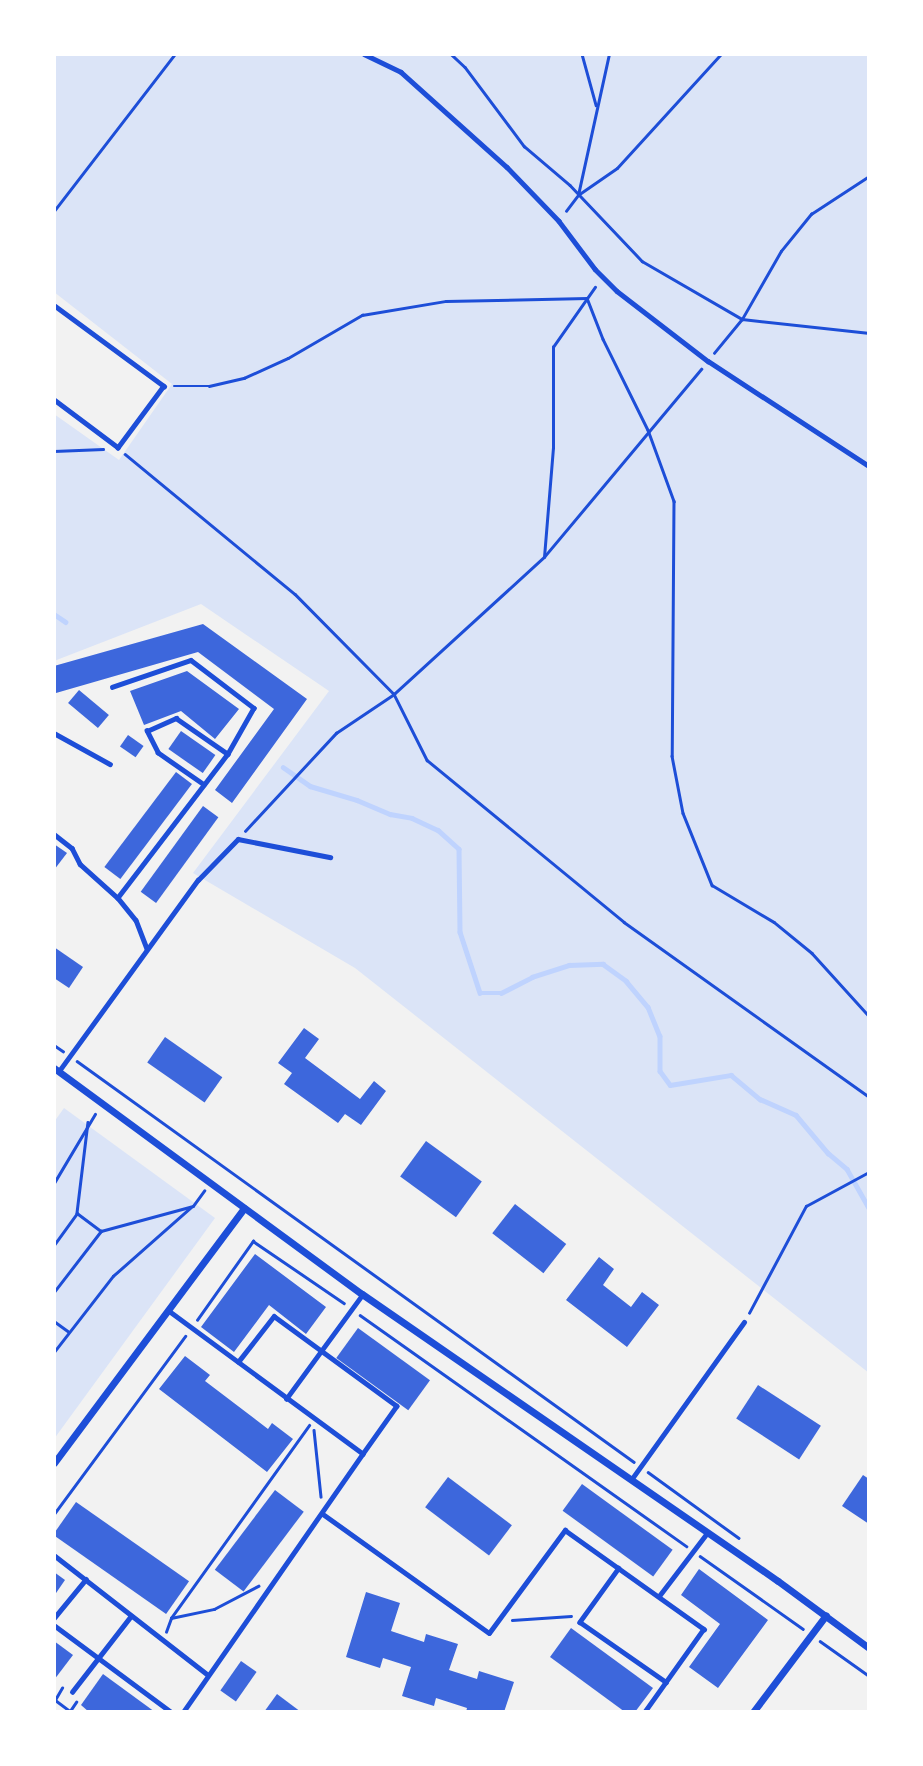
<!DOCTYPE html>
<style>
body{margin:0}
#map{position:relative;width:923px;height:1766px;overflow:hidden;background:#f2f2f2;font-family:Lato,sans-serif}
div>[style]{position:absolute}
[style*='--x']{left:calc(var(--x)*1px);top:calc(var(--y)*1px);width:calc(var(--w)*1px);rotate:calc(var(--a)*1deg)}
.green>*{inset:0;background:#dbe4f7}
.stream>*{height:4.5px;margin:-2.25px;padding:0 2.25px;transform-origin:2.25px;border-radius:2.25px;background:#bfd3fe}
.building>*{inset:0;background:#3d67dc;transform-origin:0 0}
.path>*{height:2.5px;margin:-1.25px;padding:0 1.25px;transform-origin:1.25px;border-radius:1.25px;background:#1d4ed8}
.service>*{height:4.5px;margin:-2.25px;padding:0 2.25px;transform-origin:2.25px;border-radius:2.25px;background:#1d4ed8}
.minor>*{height:7px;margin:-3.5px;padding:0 3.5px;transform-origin:3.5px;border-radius:3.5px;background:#1d4ed8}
span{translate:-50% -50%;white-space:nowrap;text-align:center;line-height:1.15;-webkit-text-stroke:5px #fff;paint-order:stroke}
.frame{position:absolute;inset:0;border:56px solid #fff;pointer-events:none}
</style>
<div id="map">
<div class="green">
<div style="clip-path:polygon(54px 54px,869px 54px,869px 1373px,355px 968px,193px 873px,329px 691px,201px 604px,54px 661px,54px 414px,119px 460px,172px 384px,54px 292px)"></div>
<div style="clip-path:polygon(64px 1108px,215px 1218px,54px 1439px,54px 1122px)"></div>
</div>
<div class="stream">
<div style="--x:54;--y:614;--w:14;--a:34"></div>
<div style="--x:283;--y:767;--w:33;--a:35"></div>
<div style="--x:310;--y:786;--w:49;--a:16.6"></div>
<div style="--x:357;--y:800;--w:36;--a:23"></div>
<div style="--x:390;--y:814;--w:22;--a:10"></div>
<div style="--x:412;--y:818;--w:29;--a:25"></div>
<div style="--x:438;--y:830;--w:28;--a:42"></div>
<div style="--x:459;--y:849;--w:83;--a:89.3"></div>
<div style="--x:460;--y:932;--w:64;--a:71.8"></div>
<div style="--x:480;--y:993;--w:21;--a:0"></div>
<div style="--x:501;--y:993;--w:35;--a:-27"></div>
<div style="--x:532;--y:977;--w:39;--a:-18"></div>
<div style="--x:569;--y:965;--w:34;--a:-2"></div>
<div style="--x:603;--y:964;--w:29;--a:36"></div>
<div style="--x:626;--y:981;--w:34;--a:50"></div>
<div style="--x:648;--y:1007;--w:31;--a:68"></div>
<div style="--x:660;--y:1036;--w:35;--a:90"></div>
<div style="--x:660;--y:1071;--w:17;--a:54"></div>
<div style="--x:670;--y:1085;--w:62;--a:-9.3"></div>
<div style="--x:731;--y:1075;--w:38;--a:40"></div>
<div style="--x:760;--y:1099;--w:39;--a:24"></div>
<div style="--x:796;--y:1115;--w:50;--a:49.9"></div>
<div style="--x:828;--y:1153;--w:25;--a:40"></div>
<div style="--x:847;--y:1169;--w:45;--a:60.6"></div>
</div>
<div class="building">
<div style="clip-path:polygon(203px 624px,307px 699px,232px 803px,215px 790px,274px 709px,198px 652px,56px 693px,54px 689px,54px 666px)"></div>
<div style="clip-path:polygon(187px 671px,239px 709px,215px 739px,181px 711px,144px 725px,130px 691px)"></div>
<div style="left:79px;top:690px;width:39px;height:17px;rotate:40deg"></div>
<div style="left:181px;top:731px;width:42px;height:22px;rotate:35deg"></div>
<div style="left:128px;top:735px;width:19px;height:14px;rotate:35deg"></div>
<div style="left:176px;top:772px;width:20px;height:119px;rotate:37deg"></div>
<div style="left:203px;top:806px;width:19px;height:106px;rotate:36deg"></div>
<div style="clip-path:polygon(54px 844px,67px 853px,54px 870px)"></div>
<div style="clip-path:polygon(54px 947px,83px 967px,69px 988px,54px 978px)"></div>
<div style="clip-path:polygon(304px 1028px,319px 1039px,305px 1058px,360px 1099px,374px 1081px,386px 1091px,361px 1125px,345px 1114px,338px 1123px,284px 1084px,292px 1073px,278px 1063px)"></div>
<div style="left:165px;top:1037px;width:70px;height:31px;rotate:35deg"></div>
<div style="left:426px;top:1141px;width:69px;height:44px;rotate:36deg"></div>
<div style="left:515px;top:1204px;width:65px;height:37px;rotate:38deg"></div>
<div style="clip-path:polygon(255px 1254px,326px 1307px,306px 1334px,269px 1305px,234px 1352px,201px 1327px)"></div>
<div style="clip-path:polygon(599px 1257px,614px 1269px,603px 1285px,631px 1307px,642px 1292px,659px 1305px,627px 1347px,566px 1300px)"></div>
<div style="left:358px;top:1328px;width:89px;height:37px;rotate:36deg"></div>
<div style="clip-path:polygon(185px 1356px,210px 1375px,205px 1381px,268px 1429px,272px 1423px,293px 1439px,267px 1472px,159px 1389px)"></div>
<div style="left:758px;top:1385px;width:75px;height:40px;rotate:33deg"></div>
<div style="clip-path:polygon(863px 1475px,869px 1479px,869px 1524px,842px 1506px)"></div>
<div style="left:448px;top:1477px;width:80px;height:38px;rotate:37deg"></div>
<div style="left:582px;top:1484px;width:112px;height:33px;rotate:36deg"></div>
<div style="left:275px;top:1490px;width:36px;height:100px;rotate:37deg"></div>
<div style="left:76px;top:1502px;width:138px;height:40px;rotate:35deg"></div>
<div style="clip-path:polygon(699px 1569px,768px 1620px,718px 1688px,689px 1667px,720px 1624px,681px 1595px)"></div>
<div style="clip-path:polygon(54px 1572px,65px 1580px,54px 1596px)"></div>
<div style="clip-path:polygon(366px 1592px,400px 1603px,391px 1631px,424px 1642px,426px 1634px,458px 1644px,449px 1670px,477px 1679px,479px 1671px,514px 1682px,504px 1712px,466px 1712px,467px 1708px,436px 1698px,434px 1706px,402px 1696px,411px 1667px,383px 1658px,380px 1668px,346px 1657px)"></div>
<div style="clip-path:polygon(571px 1628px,653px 1688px,635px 1712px,625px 1712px,550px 1657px)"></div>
<div style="clip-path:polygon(54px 1641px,73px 1655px,54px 1680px)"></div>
<div style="left:241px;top:1661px;width:19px;height:36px;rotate:35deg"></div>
<div style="clip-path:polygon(103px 1674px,155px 1712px,89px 1712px,81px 1705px)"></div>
<div style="clip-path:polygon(277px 1694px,301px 1712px,264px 1712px)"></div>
</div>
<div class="path">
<div style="--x:451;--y:54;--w:19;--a:43"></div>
<div style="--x:465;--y:67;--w:99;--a:53.2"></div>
<div style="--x:524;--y:146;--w:60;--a:40.3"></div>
<div style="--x:570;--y:185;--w:105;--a:46.5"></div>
<div style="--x:642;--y:261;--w:116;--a:30.1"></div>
<div style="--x:742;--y:319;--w:78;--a:-60.2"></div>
<div style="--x:781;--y:251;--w:48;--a:-51"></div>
<div style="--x:811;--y:214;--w:69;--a:-33.2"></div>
<div style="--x:582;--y:54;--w:53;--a:74.6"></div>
<div style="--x:578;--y:195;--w:47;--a:-34.7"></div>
<div style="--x:617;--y:168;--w:154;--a:-47.6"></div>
<div style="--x:54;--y:211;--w:198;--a:-52.4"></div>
<div style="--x:566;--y:211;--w:20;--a:-53"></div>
<div style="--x:578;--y:195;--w:144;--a:-77.6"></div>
<div style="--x:714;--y:353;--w:44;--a:-50.5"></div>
<div style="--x:742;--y:319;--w:128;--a:6.3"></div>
<div style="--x:174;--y:386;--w:35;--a:0"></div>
<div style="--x:209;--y:386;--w:36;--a:-13"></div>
<div style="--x:244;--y:378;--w:48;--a:-24.4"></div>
<div style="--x:288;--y:358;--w:86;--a:-30.2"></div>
<div style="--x:362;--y:315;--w:85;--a:-9.5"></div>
<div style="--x:446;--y:301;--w:141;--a:-1.2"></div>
<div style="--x:587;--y:298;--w:44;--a:68.7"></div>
<div style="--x:603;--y:339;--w:102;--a:63.7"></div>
<div style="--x:648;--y:430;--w:76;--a:69.9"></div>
<div style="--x:674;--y:501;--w:255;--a:90.4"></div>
<div style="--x:672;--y:756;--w:58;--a:79.1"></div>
<div style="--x:683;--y:813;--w:78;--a:68.1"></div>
<div style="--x:712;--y:885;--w:72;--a:30.8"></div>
<div style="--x:774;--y:922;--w:49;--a:39.2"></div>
<div style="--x:812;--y:953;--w:85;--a:47.9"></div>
<div style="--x:54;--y:451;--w:49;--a:-2.3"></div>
<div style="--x:125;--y:454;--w:220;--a:39.5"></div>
<div style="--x:295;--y:594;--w:141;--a:45.3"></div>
<div style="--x:394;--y:694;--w:203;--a:-42.4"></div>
<div style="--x:544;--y:557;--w:245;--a:-50.1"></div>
<div style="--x:544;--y:557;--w:109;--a:-85.3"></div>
<div style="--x:553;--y:448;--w:101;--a:-90"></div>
<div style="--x:553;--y:347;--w:73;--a:-55"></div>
<div style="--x:245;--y:831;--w:134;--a:-47.1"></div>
<div style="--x:336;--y:733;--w:70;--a:-33.9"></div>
<div style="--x:394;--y:694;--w:74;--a:63.4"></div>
<div style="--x:427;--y:760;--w:255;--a:39.4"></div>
<div style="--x:624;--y:922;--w:301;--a:35.5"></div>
<div style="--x:54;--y:1045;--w:11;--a:34"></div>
<div style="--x:77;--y:1061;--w:686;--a:35.75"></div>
<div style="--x:88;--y:1122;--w:92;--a:96.9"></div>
<div style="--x:77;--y:1213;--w:30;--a:37"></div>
<div style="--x:101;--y:1231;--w:95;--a:-15.2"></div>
<div style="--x:193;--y:1206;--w:19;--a:-54"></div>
<div style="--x:54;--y:1183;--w:80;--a:-59.3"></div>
<div style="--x:54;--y:1245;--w:39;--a:-54"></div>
<div style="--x:54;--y:1292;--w:77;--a:-52.4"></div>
<div style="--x:749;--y:1313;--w:121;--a:-62"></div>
<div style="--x:806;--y:1206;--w:72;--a:-28.4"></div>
<div style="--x:360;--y:1315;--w:400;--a:35.3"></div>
<div style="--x:197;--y:1320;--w:97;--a:-54.7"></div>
<div style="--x:253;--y:1241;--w:110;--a:34.3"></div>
<div style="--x:54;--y:1321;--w:17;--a:36"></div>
<div style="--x:54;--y:1352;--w:96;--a:-52.2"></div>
<div style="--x:113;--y:1276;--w:103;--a:-41.4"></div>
<div style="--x:314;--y:1430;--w:67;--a:84"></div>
<div style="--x:648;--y:1472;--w:112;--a:36"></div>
<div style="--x:54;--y:1514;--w:221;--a:-53.6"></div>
<div style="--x:700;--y:1556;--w:126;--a:35.3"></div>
<div style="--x:171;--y:1618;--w:237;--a:-54.4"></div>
<div style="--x:512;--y:1620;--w:59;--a:-3.9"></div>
<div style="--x:166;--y:1632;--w:15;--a:-70"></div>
<div style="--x:171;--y:1618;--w:44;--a:-11.8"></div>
<div style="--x:214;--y:1609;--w:50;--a:-27.6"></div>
<div style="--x:820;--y:1641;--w:60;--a:35.5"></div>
<div style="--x:54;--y:1699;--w:21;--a:37"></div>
<div style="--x:55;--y:1700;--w:14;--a:-60"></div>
<div style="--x:70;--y:1711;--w:11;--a:-56"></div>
</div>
<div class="service">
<div style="--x:364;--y:54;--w:41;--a:25.9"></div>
<div style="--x:401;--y:72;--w:142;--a:41.9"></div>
<div style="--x:507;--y:167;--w:75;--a:46.1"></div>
<div style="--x:559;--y:221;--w:60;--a:53.1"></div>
<div style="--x:595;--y:269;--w:31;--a:45"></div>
<div style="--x:617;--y:291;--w:115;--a:37.6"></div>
<div style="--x:708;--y:361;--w:192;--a:33.1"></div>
<div style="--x:54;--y:305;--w:137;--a:36.4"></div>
<div style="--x:164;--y:386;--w:77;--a:126.6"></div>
<div style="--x:118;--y:448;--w:80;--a:-143.1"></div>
<div style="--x:112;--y:687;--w:83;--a:-18.9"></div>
<div style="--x:191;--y:660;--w:79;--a:37.3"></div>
<div style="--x:254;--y:708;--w:53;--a:119.5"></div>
<div style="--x:228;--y:754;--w:181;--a:127.4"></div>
<div style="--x:54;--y:733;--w:64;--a:29"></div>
<div style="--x:204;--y:785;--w:56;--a:-145.2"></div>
<div style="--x:158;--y:753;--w:25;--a:-117"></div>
<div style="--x:147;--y:731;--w:32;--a:-24"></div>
<div style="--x:176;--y:718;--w:63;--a:34.7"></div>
<div style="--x:54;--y:834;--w:23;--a:38"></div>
<div style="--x:72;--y:848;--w:18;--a:63"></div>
<div style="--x:80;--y:864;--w:51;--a:41.8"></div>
<div style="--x:118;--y:898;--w:28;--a:51"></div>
<div style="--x:136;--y:920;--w:31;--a:69"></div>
<div style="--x:59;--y:1071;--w:236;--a:-54"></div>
<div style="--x:198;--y:880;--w:57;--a:-45.7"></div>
<div style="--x:238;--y:839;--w:94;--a:11.1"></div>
<div style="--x:168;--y:1310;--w:242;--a:36.4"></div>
<div style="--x:363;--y:1454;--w:314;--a:124.8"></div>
<div style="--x:238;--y:1362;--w:58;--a:-52"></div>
<div style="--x:274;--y:1316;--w:152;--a:36.2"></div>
<div style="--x:397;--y:1406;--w:59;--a:125.3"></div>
<div style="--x:286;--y:1399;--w:129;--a:-53.8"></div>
<div style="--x:631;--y:1480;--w:194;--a:-54.4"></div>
<div style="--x:323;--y:1514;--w:204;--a:35.6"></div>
<div style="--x:489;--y:1633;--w:128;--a:-53.6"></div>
<div style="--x:565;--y:1530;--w:171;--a:35.5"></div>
<div style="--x:704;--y:1629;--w:102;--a:125.4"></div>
<div style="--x:54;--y:1555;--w:195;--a:37.9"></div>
<div style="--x:619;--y:1568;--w:67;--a:125.8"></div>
<div style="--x:580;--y:1622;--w:105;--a:34.9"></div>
<div style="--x:659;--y:1596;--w:79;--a:-52.7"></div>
<div style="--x:54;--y:1618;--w:50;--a:-50.6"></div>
<div style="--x:54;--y:1625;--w:146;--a:36.6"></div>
<div style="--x:72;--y:1692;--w:96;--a:-52.2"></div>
</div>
<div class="minor">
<div style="--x:54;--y:1068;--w:382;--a:36.3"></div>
<div style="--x:362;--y:1294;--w:505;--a:34.6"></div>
<div style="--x:778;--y:1581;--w:113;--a:36.4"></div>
<div style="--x:54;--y:1463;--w:318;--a:-53.3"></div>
<div style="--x:753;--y:1712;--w:121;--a:-53"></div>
</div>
<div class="frame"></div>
</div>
